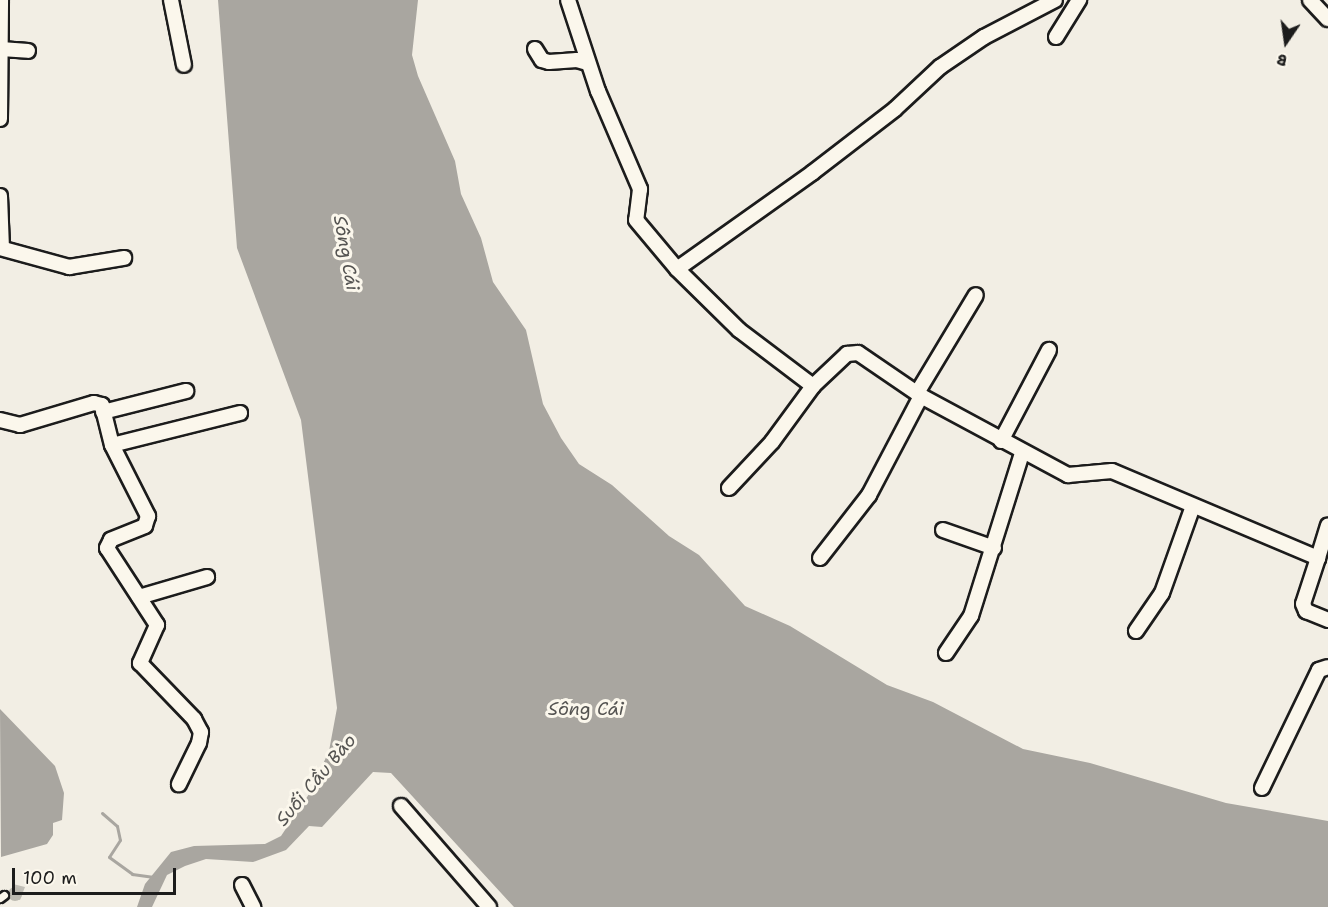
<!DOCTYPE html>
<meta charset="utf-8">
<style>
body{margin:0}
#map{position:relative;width:1328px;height:907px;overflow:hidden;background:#f2eee4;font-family:"Shantell Sans",sans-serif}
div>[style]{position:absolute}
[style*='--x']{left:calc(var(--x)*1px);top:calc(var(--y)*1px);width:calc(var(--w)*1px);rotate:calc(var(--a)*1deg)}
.water>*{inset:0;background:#a9a6a0}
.shadow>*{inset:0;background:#0003}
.stream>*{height:3px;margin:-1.5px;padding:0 1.5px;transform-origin:1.5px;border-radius:1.5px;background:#a9a6a0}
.building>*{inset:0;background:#bdbab1}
.round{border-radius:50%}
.roads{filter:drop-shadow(2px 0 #1c1c1c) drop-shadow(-2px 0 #1c1c1c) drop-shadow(0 2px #1c1c1c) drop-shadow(0 -2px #1c1c1c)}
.lane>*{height:7px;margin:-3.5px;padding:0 3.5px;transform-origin:3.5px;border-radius:3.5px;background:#fbf7ec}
.street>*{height:14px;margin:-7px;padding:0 7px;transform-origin:7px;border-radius:7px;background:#fbf7ec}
span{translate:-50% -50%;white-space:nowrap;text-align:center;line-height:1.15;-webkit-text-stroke:6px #fbf7ec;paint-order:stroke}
.water-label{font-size:18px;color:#545351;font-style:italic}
.north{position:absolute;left:1256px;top:12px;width:60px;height:60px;-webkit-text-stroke:4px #fbf7ec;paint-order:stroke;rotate:193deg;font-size:16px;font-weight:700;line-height:24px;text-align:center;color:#1c1c1c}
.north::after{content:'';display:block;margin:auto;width:21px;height:27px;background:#1c1c1c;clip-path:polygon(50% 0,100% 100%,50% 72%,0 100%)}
.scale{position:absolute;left:12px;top:868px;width:164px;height:27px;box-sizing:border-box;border:3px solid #1c1c1c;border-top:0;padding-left:8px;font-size:18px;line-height:21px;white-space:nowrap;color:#1c1c1c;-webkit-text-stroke:4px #fbf7ec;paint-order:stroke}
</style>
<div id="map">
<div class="water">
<div style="clip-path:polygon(218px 0,418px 0,412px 55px,418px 76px,455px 161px,461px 194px,481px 238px,493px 282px,526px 330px,543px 404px,561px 438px,579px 464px,612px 485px,669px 536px,699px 555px,745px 606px,790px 626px,887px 685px,933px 702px,1023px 749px,1090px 763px,1226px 803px,1328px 821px,1328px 907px,514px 907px,391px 773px,373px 772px,322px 827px,309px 826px,286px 850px,253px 862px,206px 859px,185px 866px,167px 875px,152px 907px,137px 907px,145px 884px,171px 852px,194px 846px,265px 844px,281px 836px,309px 794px,329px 751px,337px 708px,301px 420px,237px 248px)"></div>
<div style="clip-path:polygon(0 709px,55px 766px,64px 793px,62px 820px,53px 823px,53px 835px,47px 844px,1px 857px)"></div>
</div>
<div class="shadow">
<div style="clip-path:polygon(13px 884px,25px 887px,20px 900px,12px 899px)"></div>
</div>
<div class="stream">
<div style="--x:102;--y:813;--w:20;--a:41"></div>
<div style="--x:117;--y:826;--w:14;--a:78"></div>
<div style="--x:120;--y:840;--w:20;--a:123"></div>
<div style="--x:109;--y:857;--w:29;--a:36"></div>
<div style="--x:132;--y:874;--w:22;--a:8"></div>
</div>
<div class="building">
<div class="round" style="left:8px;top:887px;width:14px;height:14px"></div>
</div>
<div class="roads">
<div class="lane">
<div style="--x:0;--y:898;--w:5;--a:-37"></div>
</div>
<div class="street">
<div style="--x:171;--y:0;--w:66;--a:78.7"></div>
<div style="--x:568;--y:0;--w:96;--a:71.8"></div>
<div style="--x:598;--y:91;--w:107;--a:66.8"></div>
<div style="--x:640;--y:189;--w:31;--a:97"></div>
<div style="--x:636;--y:220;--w:64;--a:50.1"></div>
<div style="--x:677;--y:269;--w:166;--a:-35.4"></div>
<div style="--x:812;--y:173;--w:105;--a:-37.6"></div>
<div style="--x:895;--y:109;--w:62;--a:-43"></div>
<div style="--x:940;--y:67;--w:53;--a:-34.3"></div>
<div style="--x:984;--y:37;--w:80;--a:-27.5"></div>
<div style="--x:1310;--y:0;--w:26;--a:47"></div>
<div style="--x:1056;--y:37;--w:44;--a:-58.1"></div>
<div style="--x:1;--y:49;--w:27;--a:4"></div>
<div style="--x:535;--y:49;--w:13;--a:58"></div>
<div style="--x:542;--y:60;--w:7;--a:16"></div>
<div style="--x:549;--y:62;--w:28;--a:-4"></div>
<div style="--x:577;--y:60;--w:10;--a:17"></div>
<div style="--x:0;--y:119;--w:119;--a:-89.5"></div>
<div style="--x:0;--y:196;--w:52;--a:87.8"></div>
<div style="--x:0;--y:248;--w:72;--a:15.4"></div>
<div style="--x:69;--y:267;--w:56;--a:-9.3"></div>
<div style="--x:677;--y:269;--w:87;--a:44.5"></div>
<div style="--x:739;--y:330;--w:93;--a:37.1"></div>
<div style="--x:813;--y:386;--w:47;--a:-43.3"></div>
<div style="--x:847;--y:354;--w:11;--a:-5"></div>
<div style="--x:858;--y:353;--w:76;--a:34.3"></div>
<div style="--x:921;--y:396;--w:167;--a:28.3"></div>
<div style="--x:1068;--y:475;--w:44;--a:-5.2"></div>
<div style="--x:1112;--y:471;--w:224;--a:22.9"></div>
<div style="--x:1318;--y:558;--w:48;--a:108.1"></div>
<div style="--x:1303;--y:604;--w:8;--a:67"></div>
<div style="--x:1306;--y:611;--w:24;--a:22"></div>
<div style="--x:917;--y:393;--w:114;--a:-59"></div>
<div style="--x:103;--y:412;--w:86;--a:-14.2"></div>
<div style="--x:0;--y:420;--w:21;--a:14"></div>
<div style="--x:20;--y:425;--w:77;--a:-16.6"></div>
<div style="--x:94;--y:403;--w:8;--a:14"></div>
<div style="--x:102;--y:405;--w:41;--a:76"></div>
<div style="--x:112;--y:445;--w:80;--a:63.1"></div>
<div style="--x:148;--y:516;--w:10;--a:107"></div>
<div style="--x:145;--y:526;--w:37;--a:158"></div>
<div style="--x:111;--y:540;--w:9;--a:117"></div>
<div style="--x:107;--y:548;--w:92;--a:57"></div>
<div style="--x:157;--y:625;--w:42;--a:114.1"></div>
<div style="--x:140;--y:663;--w:78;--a:46"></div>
<div style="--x:194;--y:719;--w:15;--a:62"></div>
<div style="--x:201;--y:732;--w:11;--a:100"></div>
<div style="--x:199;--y:743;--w:46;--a:116"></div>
<div style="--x:1001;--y:441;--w:103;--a:-62.2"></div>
<div style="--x:112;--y:445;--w:132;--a:-14"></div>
<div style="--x:729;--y:488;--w:63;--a:-46.9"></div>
<div style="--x:772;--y:442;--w:69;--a:-53.8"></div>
<div style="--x:943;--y:530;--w:54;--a:19.4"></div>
<div style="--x:820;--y:558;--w:80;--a:-52.1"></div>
<div style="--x:869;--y:495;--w:112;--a:-62.3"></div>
<div style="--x:1318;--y:558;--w:34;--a:-73"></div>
<div style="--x:139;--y:597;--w:71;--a:-16.4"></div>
<div style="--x:1136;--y:631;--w:46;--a:-55.6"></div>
<div style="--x:1162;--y:593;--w:92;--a:-70.4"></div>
<div style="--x:946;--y:653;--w:45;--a:-56"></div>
<div style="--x:971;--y:616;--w:171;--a:-72.6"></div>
<div style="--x:1262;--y:788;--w:131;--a:-64.2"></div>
<div style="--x:1319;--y:670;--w:9;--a:-18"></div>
<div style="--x:401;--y:806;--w:134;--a:48.9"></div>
<div style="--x:242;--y:885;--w:25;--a:63"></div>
</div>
</div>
<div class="water-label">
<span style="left:346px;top:253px;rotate:80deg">Sông Cái</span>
<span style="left:586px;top:709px">Sông Cái</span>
<span style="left:316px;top:780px;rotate:-50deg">Suối Cầu Bào</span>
</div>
<div class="north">B</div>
<div class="scale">100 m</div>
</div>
